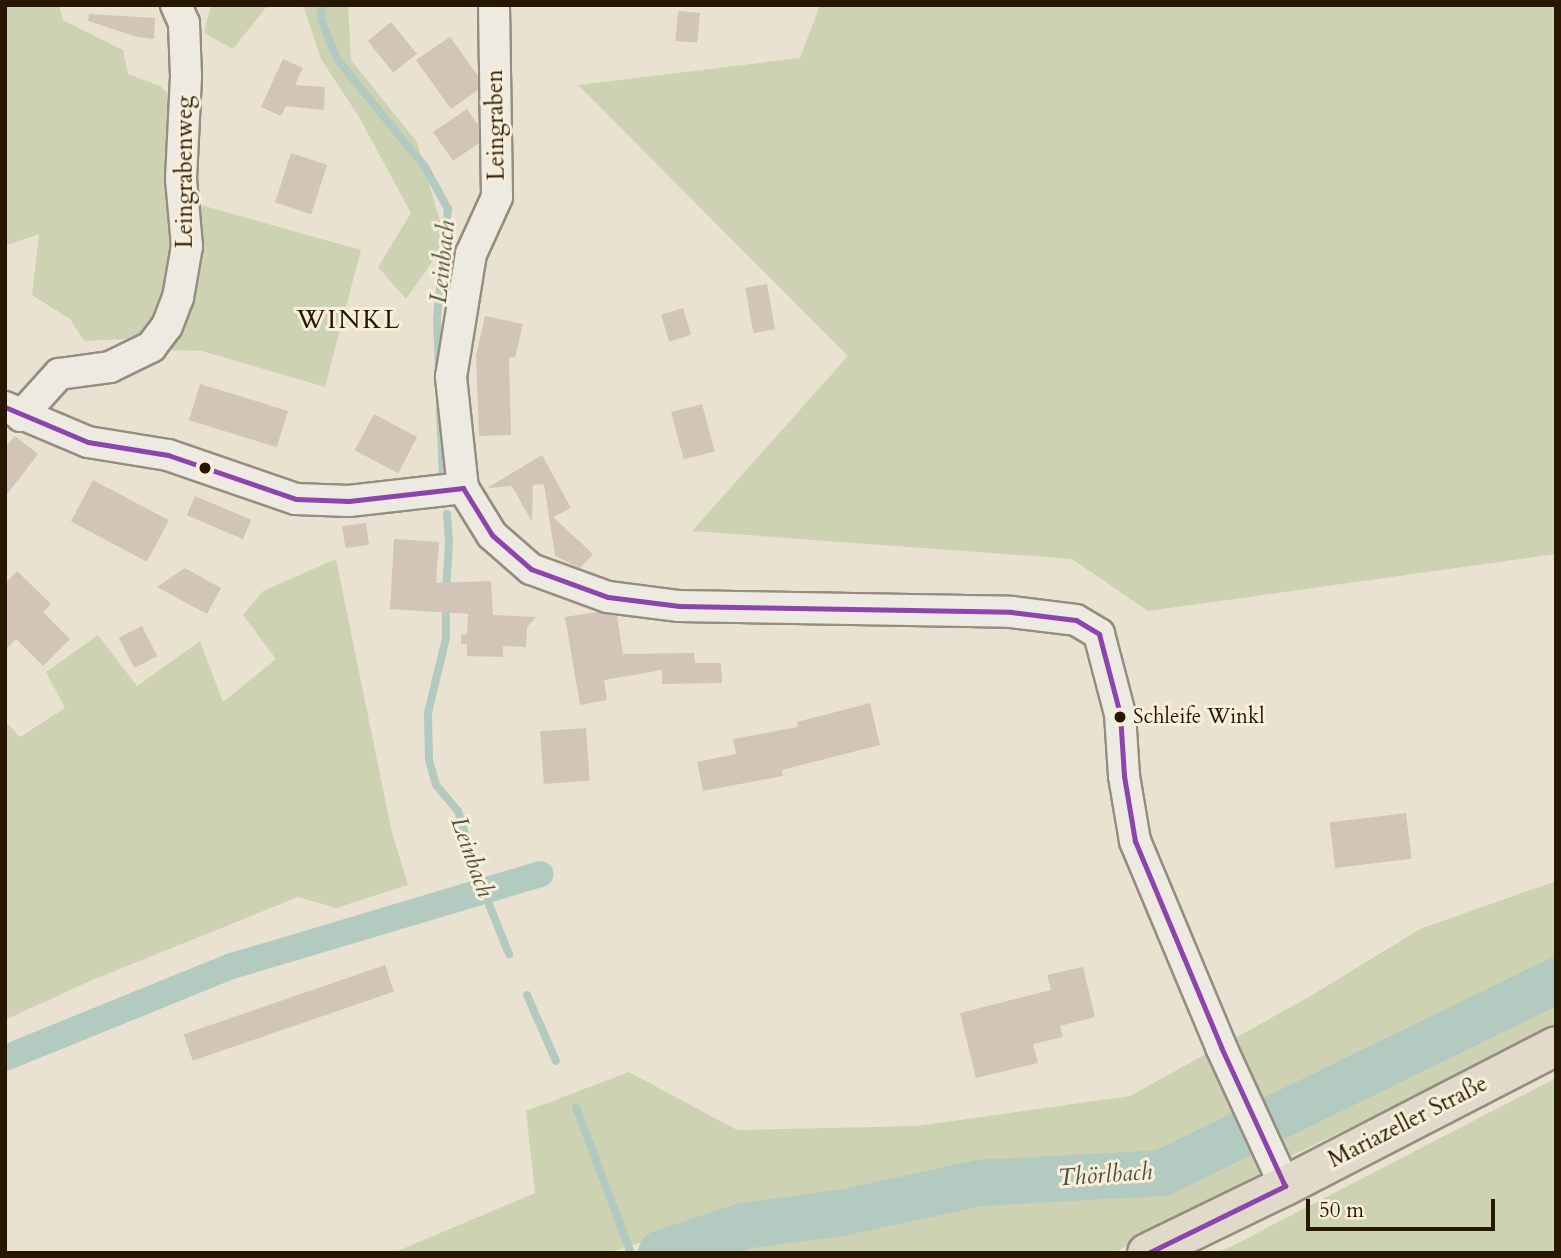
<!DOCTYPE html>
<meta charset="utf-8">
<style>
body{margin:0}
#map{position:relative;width:1561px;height:1258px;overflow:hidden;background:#eae2d0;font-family:Cardo,serif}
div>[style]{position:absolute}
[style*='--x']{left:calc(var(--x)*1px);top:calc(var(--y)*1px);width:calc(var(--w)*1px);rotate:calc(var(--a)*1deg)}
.green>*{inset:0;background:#cdd3b2}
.stream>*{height:8px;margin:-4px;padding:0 4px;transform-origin:4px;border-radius:4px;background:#b3cac0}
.canal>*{height:26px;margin:-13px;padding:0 13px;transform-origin:13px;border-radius:13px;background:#b3cac0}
.river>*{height:46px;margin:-23px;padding:0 23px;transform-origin:23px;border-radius:23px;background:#b3cac0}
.building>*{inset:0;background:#d3c4b8;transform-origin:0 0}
.roads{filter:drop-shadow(2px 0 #948d80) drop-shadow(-2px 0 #948d80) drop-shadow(0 2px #948d80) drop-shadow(0 -2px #948d80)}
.minor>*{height:30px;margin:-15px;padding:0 15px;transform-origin:15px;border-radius:15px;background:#edeae1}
.primary>*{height:38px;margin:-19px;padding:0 19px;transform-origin:19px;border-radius:19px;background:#e1dacb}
.bus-1>*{height:5px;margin:-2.5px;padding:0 2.5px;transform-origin:2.5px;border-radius:2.5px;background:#8e44ad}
.dots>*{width:19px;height:19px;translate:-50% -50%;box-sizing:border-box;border:4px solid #f8efda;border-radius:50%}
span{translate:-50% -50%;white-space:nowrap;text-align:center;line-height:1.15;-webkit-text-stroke:6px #f8efda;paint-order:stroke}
.bus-label{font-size:21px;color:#281700}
.left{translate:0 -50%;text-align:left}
.street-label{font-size:23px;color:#281700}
.water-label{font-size:24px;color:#515241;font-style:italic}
.quarter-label{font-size:26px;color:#281700;letter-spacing:2px}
.frame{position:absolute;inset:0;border:7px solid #281700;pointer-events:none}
.scale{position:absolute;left:1306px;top:1199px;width:189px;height:32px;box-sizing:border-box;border:4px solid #281700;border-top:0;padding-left:9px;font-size:21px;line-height:24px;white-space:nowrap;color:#281700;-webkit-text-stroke:5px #f8efda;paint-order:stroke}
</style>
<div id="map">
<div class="green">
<div style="clip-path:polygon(5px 5px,59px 5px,63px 20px,123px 50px,128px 74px,160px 86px,174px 99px,178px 255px,148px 338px,84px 341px,70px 319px,32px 295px,39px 234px,5px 246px)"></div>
<div style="clip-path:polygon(211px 5px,268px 5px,233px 49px,204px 33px)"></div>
<div style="clip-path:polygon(303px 5px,348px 5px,351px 60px,417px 142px,446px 242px,406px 299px,378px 267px,411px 213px,359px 117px,321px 59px)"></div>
<div style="clip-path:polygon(820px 5px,1556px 5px,1556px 554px,1148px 611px,1072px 559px,692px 531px,848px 356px,578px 85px,800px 58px)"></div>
<div style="clip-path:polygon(194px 203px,361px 250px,325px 387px,202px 351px,167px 350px)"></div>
<div style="clip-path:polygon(336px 559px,392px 833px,408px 885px,336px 908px,298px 897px,90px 981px,5px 1020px,5px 721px,20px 737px,65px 708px,46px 672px,98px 635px,137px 686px,200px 641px,223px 702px,276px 659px,243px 615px,263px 591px)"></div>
<div style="clip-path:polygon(1556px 881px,1556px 961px,1151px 1161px,969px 1163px,735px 1213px,607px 1253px,393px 1253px,535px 1193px,526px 1111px,629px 1072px,737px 1130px,917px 1126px,1130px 1096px,1307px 998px,1420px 929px)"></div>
<div style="clip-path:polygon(1556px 996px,1556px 1029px,1299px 1152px,1114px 1253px,727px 1253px,915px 1206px,1166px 1181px)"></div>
<div style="clip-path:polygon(1556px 1078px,1556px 1253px,1216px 1253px,1236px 1244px)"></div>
</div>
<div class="stream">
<div style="--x:322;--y:5;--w:14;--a:94"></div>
<div style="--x:321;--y:19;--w:43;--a:68.2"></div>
<div style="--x:337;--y:59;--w:139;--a:50.8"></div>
<div style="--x:425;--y:167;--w:48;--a:61.3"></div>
<div style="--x:448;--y:209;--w:110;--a:95.8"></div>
<div style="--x:437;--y:318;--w:53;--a:87.8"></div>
<div style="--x:440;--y:408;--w:68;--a:87.5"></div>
<div style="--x:446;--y:592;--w:49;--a:-86.5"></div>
<div style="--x:449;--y:543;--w:29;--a:-94"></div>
<div style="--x:446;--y:605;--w:33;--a:90"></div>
<div style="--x:446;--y:638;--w:77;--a:103.5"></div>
<div style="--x:428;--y:713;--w:47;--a:88.8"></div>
<div style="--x:429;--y:760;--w:26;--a:74"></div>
<div style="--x:436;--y:785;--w:34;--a:50"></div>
<div style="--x:458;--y:811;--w:74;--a:72.8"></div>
<div style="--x:480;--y:882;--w:78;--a:68.1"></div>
<div style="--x:527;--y:995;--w:72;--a:66.3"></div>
<div style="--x:576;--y:1107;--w:156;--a:69.4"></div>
</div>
<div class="canal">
<div style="--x:5;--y:1058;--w:245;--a:-22.1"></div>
<div style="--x:232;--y:966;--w:322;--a:-16.6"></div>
</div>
<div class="river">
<div style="--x:661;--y:1253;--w:86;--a:-18.2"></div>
<div style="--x:743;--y:1226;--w:99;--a:-7.6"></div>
<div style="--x:841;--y:1213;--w:141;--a:-12.3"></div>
<div style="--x:979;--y:1183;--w:183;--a:-3.1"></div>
<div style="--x:1162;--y:1173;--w:438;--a:-26"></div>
</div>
<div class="building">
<div style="left:678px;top:11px;width:22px;height:30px;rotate:5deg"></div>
<div style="clip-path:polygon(89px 14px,155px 18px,154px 39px,137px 37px,88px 21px)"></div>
<div style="left:391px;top:22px;width:41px;height:30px;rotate:51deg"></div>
<div style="clip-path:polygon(450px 37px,478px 76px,478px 90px,451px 109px,416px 60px)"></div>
<div style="clip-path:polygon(283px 59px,303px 68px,295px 85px,325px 87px,324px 110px,286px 106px,281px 116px,261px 107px)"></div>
<div style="clip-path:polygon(467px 109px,478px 125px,479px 143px,453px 161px,433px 132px)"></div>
<div style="left:291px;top:153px;width:38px;height:52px;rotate:18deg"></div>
<div style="left:767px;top:284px;width:46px;height:22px;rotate:80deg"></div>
<div style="left:683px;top:308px;width:28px;height:23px;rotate:73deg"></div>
<div style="clip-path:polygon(485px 316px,523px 324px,515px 358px,509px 357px,511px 435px,479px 436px,476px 355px)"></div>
<div style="left:200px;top:384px;width:92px;height:38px;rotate:17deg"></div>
<div style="left:702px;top:404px;width:49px;height:32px;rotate:75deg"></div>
<div style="left:374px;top:414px;width:49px;height:41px;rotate:28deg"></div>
<div style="clip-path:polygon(15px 436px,38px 454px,5px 497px,5px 448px)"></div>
<div style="clip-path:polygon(542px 455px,571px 508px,553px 517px,593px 554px,580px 568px,555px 556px,544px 484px,533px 485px,532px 522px,512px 486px,487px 488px)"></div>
<div style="left:93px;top:480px;width:86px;height:47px;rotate:28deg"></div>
<div style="left:195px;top:496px;width:61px;height:21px;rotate:23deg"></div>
<div style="left:366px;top:523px;width:22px;height:24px;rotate:82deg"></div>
<div style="clip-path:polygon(394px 539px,439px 542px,436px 583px,491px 581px,493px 615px,536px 617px,527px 627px,526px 647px,503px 646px,503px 657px,467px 656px,467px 644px,461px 644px,461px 635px,467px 634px,468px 614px,390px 609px)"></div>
<div style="clip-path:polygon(185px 568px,221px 588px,207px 614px,157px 587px)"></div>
<div style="clip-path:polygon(17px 571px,51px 604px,43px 612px,70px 639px,43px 666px,16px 639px,5px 650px,5px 584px)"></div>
<div style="clip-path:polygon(597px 612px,617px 616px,623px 654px,694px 653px,695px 663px,721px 663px,722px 683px,662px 684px,662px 670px,604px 680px,607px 700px,580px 705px,565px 617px)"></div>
<div style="left:142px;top:626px;width:34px;height:26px;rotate:63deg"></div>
<div style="clip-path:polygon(870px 703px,880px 745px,782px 770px,783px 776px,703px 791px,697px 762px,736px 754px,733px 739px,798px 727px,797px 722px)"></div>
<div style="left:586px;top:728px;width:53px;height:46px;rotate:86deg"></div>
<div style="left:1406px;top:813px;width:46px;height:77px;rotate:83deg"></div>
<div style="left:385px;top:965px;width:28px;height:213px;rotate:71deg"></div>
<div style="clip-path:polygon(1083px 967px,1095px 1017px,1060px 1026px,1063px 1037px,1033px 1044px,1038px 1063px,976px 1078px,960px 1013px,1051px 990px,1047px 975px)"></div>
</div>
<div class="roads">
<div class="minor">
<div style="--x:5;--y:407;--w:90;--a:22.9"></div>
<div style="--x:88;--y:442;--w:81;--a:9.2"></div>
<div style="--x:168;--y:455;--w:135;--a:19"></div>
<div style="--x:296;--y:499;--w:53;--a:2.2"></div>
<div style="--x:349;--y:501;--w:115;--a:-6.5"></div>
<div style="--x:463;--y:488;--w:55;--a:58.3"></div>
<div style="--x:492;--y:535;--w:52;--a:41.1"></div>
<div style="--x:531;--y:569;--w:82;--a:20"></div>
<div style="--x:608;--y:597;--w:72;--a:7.2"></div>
<div style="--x:679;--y:606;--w:332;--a:1"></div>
<div style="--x:1011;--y:612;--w:65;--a:7"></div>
<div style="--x:1076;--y:620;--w:27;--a:31"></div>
<div style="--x:1099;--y:634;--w:83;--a:75.3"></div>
<div style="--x:1120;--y:714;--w:62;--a:86.3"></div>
<div style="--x:1124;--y:776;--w:66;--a:80.4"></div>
<div style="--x:1135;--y:841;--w:223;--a:67.3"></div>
<div style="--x:1221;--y:1047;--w:153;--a:65.3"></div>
<div style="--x:21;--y:416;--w:57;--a:-47.9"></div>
<div style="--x:59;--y:374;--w:51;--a:-7.8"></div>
<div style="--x:110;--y:367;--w:46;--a:-26"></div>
<div style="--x:151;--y:347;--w:26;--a:-53"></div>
<div style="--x:167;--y:326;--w:30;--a:-69"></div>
<div style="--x:178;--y:298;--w:53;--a:-80.2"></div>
<div style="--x:187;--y:246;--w:67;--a:-95.1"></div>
<div style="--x:181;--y:179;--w:103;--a:-87.2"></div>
<div style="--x:186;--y:76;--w:53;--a:-92.2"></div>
<div style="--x:184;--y:23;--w:20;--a:-114"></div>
<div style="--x:463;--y:488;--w:112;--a:-96.2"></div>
<div style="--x:451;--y:377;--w:125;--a:-80.8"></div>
<div style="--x:471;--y:254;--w:63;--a:-65.5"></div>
<div style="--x:497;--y:197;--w:192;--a:-90.9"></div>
</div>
<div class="primary">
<div style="--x:1147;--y:1253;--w:153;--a:-25.9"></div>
<div style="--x:1285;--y:1186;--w:305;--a:-27.3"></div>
</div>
</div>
<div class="bus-1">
<div style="--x:5;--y:407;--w:90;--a:22.9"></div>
<div style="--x:88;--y:442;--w:81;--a:9.2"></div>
<div style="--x:168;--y:455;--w:135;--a:19"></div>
<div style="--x:296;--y:499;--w:53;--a:2.2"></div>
<div style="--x:349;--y:501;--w:115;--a:-6.5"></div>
<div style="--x:463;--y:488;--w:55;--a:58.3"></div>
<div style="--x:492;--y:535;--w:52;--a:41.1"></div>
<div style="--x:531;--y:569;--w:82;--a:20"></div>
<div style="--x:608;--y:597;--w:72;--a:7.2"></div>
<div style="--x:679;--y:606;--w:332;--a:1"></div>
<div style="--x:1011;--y:612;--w:65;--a:7"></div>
<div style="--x:1076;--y:620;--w:27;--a:31"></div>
<div style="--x:1099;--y:634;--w:83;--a:75.3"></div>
<div style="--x:1120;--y:714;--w:62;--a:86.3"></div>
<div style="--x:1124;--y:776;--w:66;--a:80.4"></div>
<div style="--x:1135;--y:841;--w:223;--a:67.3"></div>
<div style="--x:1221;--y:1047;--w:153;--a:65.3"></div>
<div style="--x:1148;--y:1253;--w:153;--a:-26.1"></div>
</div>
<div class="dots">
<div style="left:205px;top:468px;background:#281700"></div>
<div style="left:1120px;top:717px;background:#281700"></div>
</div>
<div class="bus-label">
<span class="left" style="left:1133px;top:717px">Schleife Winkl</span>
</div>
<div class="street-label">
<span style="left:496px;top:125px;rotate:-91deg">Leingraben</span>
<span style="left:185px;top:172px;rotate:-90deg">Leingrabenweg</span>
<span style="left:1408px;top:1122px;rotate:-27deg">Mariazeller Straße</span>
</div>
<div class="water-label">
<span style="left:443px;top:262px;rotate:-84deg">Leinbach</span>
<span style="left:472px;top:857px;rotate:70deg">Leinbach</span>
<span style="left:1105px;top:1175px;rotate:-4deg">Thörlbach</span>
</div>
<div class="quarter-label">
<span style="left:349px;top:320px">WINKL</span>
</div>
<div class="frame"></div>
<div class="scale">50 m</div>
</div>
